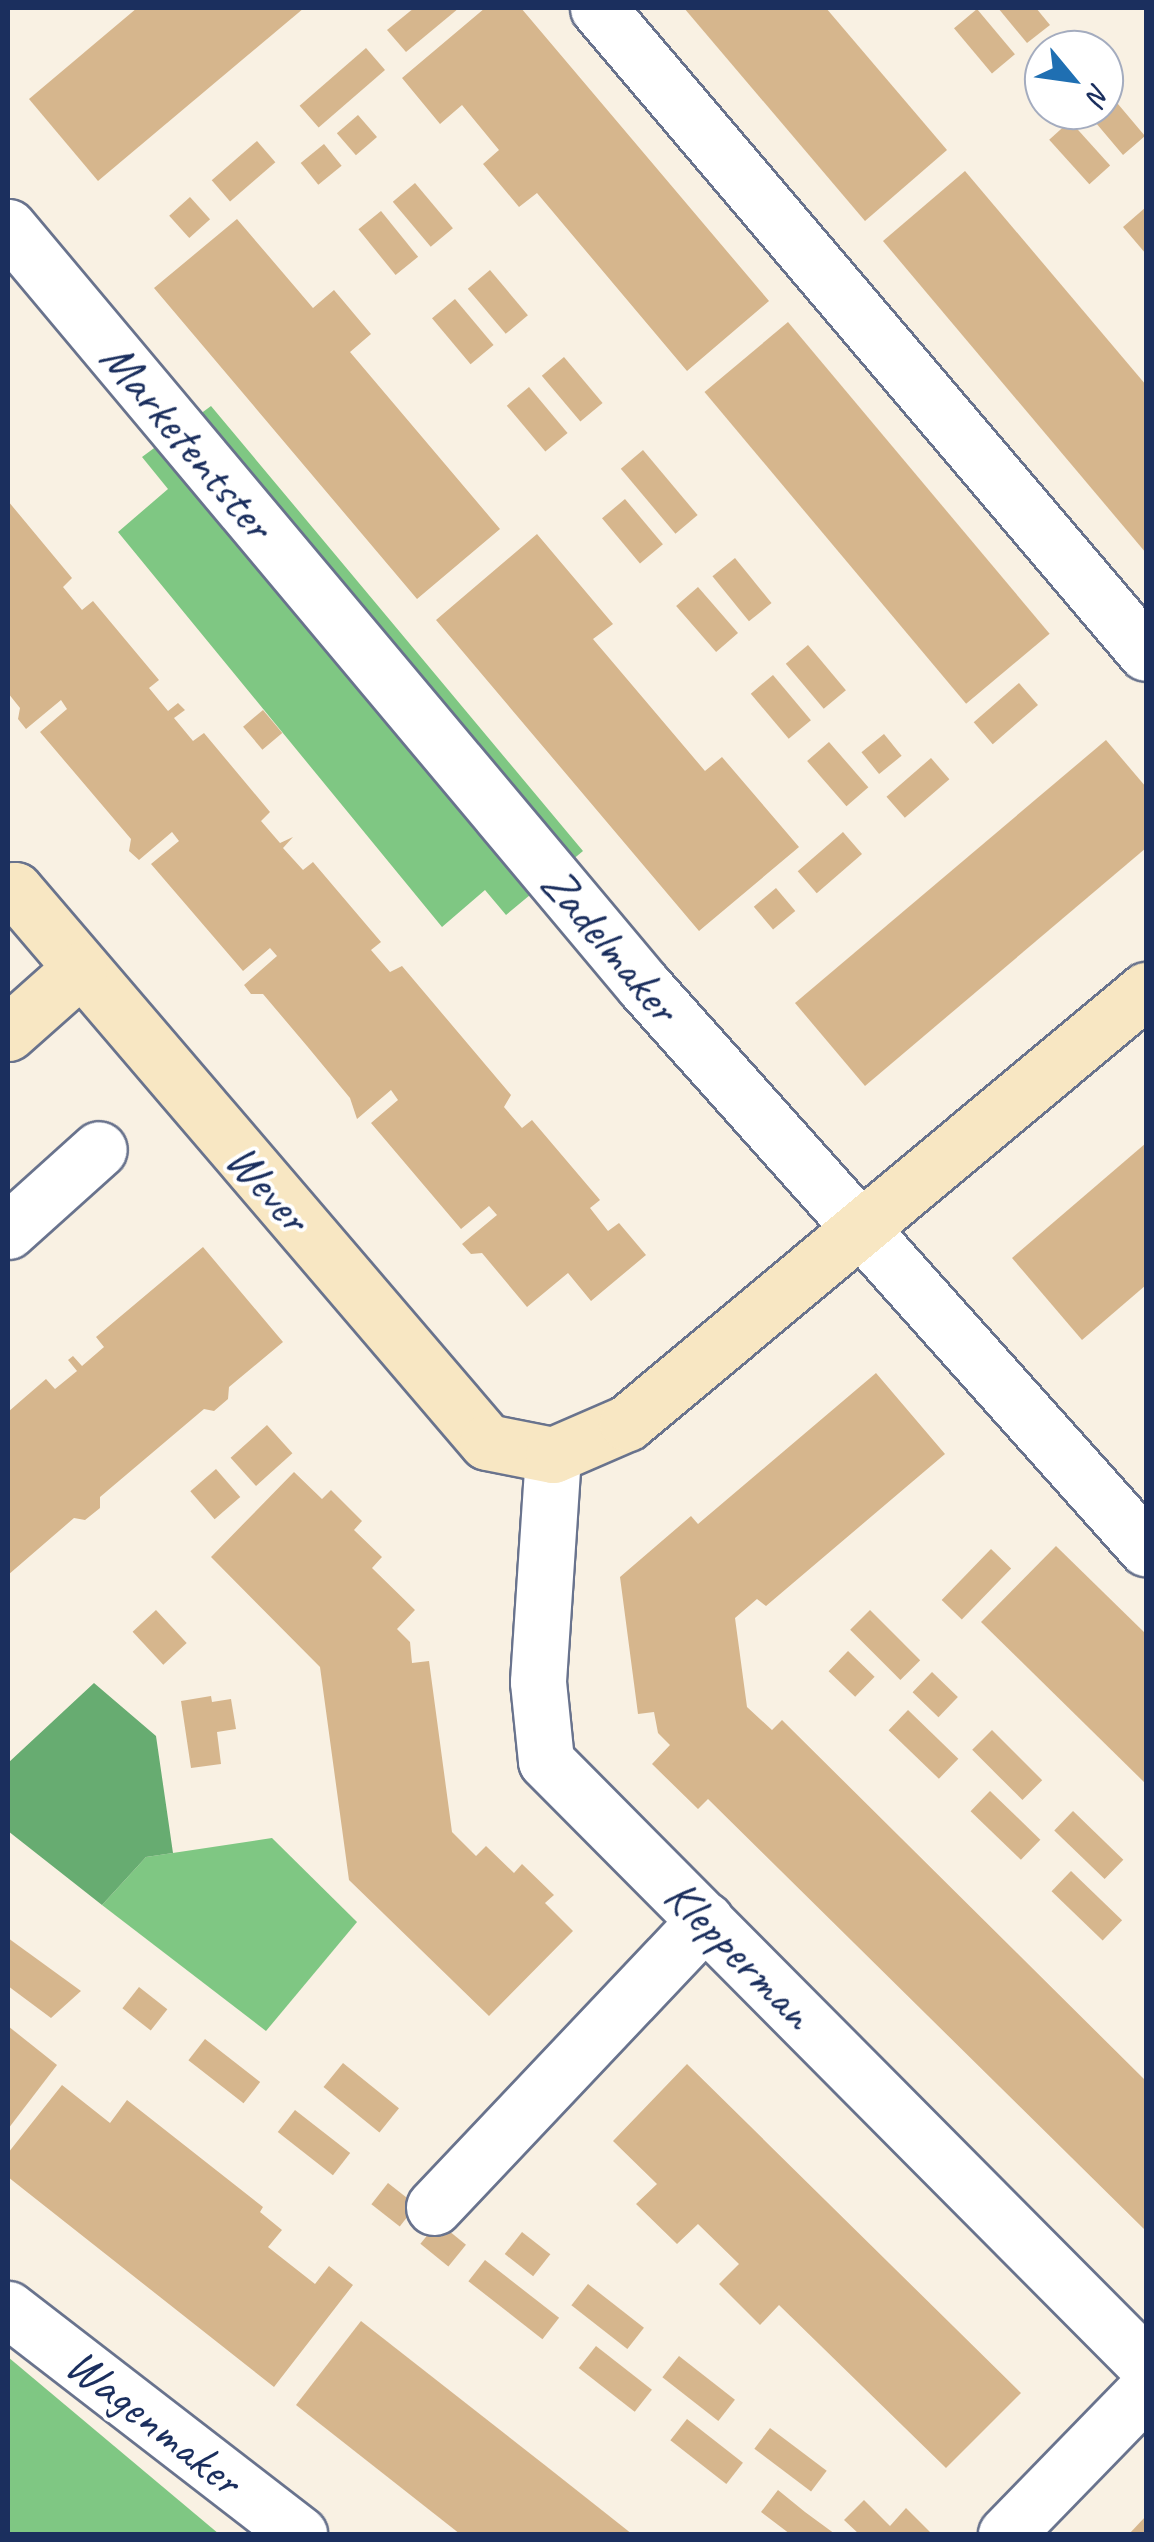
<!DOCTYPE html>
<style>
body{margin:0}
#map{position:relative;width:1154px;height:2542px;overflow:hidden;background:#f9f1e3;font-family:Caveat,sans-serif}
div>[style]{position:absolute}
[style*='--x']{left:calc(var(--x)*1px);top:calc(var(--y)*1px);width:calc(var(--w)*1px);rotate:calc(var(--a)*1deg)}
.green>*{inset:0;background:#7fc783}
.forest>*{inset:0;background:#67ac71}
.building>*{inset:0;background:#d6b68d;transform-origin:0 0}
.roads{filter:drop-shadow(2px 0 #69738d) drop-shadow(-2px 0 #69738d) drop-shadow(0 2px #69738d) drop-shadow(0 -2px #69738d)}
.street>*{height:55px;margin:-27.5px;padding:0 27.5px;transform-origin:27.5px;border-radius:27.5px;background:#fff}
.secondary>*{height:55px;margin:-27.5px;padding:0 27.5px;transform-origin:27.5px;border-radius:27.5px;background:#f8e7c3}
span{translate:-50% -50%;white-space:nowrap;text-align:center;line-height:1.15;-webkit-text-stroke:8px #fff;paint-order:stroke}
.street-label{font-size:48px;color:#1b2f5e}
.frame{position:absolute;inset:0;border:10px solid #1b2f5e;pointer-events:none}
.north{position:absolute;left:1024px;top:30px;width:100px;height:100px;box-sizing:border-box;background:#fff;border:2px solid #a4acbf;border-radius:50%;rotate:119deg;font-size:28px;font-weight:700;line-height:40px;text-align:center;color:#1b2f5e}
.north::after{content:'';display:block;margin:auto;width:35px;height:45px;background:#1f6fb2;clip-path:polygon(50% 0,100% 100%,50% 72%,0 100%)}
</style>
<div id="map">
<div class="green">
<div style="clip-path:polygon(211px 406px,583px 851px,506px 915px,485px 890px,442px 927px,118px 532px,168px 489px,142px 457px)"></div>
<div style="clip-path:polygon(272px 1838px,357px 1922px,266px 2031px,102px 1905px,146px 1857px)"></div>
<div style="clip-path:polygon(8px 2357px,219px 2534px,8px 2534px)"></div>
</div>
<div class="forest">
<div style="clip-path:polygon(94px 1683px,156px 1736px,173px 1853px,146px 1857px,102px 1905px,8px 1831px,8px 1763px)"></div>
</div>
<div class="building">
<div style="clip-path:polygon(137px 8px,304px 8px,98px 181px,29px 99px)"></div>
<div style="clip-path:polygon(414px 8px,459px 8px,406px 52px,387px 30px)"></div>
<div style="clip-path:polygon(485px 8px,521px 8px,769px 301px,687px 371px,537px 193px,519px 207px,483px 164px,499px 150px,462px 105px,440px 124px,402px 78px)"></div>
<div style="clip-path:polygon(684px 8px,826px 8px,947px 150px,865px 221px)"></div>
<div style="clip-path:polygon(998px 8px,1036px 8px,1050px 25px,1027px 43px)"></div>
<div style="left:977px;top:9px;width:59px;height:30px;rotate:50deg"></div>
<div style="left:366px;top:48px;width:29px;height:88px;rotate:49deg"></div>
<div style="clip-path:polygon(1107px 91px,1145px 136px,1123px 155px,1085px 110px,1104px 110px)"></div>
<div style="left:358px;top:115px;width:29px;height:28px;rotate:49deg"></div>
<div style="left:1070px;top:121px;width:60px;height:28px;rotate:48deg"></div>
<div style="left:257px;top:141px;width:28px;height:60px;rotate:49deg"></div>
<div style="left:324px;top:144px;width:28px;height:30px;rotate:51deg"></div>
<div style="clip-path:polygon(965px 171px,1146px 385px,1146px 553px,883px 241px)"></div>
<div style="left:415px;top:183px;width:59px;height:29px;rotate:50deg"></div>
<div style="left:190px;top:197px;width:30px;height:28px;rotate:48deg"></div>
<div style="clip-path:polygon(1146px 207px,1146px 254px,1123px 227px)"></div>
<div style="left:381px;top:211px;width:59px;height:29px;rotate:51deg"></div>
<div style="clip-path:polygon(237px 219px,313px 308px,334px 290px,371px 334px,350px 352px,500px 529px,417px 599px,154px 288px)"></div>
<div style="left:490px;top:270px;width:59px;height:29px;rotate:50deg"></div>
<div style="left:455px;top:299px;width:60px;height:30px;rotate:50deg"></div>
<div style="left:788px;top:322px;width:407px;height:109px;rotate:50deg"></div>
<div style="left:564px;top:357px;width:60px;height:29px;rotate:50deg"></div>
<div style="left:529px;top:387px;width:60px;height:29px;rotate:50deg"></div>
<div style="left:643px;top:450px;width:85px;height:29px;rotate:50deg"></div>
<div style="left:625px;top:499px;width:59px;height:30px;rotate:50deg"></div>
<div style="clip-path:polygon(8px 501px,72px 578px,63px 587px,82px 610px,93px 601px,159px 680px,149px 688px,168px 711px,178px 703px,185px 710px,174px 718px,193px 741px,204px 733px,270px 812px,261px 821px,280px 843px,293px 837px,283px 848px,303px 870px,313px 862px,381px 942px,371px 950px,390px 972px,402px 966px,511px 1095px,504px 1107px,522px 1128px,532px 1120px,600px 1200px,590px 1208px,608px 1231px,619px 1223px,646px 1255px,591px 1301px,568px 1273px,527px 1307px,482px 1253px,471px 1254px,462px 1244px,497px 1215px,489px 1206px,461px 1229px,371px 1123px,398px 1100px,391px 1090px,357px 1119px,350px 1098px,307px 1046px,263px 994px,251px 994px,244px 985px,277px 956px,270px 948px,243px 971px,151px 864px,179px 841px,172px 832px,139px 860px,129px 851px,131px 839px,40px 732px,67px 709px,61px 700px,26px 729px,18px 719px,20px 708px,8px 693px)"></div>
<div style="clip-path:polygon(537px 534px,613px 624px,593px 639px,705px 771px,722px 757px,799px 847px,699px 931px,436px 620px)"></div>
<div style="left:735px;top:558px;width:58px;height:29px;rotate:51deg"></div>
<div style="left:698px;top:587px;width:61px;height:29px;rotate:49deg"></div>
<div style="left:808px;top:645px;width:59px;height:29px;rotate:50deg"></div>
<div style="left:773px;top:675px;width:59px;height:29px;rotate:50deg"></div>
<div style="left:1019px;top:683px;width:29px;height:60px;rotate:49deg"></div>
<div style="left:263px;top:710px;width:30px;height:26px;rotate:50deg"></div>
<div style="left:884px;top:734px;width:28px;height:29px;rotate:51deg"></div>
<div style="clip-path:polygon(1106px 740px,1146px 787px,1146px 848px,865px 1086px,795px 1003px)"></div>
<div style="left:829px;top:742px;width:60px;height:29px;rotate:49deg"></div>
<div style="left:931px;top:758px;width:28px;height:59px;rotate:49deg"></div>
<div style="left:843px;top:832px;width:29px;height:60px;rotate:49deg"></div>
<div style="left:776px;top:888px;width:30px;height:29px;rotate:50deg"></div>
<div style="clip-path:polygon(1146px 1143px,1146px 1285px,1082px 1340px,1012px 1258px)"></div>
<div style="clip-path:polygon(203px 1247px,283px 1342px,229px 1387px,228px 1399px,214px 1411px,204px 1409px,100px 1497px,100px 1508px,85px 1520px,74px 1518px,8px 1575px,8px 1412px,46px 1379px,55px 1389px,77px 1371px,68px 1360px,73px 1356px,82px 1366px,104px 1347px,96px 1337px)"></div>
<div style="clip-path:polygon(876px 1373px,945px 1454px,766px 1606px,757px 1599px,735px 1618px,747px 1707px,772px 1730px,782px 1720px,1146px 2081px,1146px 2231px,708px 1799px,698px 1809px,652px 1764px,670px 1745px,658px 1733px,654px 1712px,638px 1714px,620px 1577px,691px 1516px,698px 1524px)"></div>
<div style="left:267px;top:1425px;width:38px;height:49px;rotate:48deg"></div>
<div style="left:216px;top:1469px;width:37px;height:34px;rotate:49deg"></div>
<div style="clip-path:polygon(294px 1472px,322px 1499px,331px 1490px,362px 1521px,354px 1530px,382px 1557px,372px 1568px,415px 1610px,397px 1629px,410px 1642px,412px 1663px,429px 1661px,452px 1832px,476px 1856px,486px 1846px,514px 1873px,522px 1864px,554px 1895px,545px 1903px,573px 1931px,489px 2016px,349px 1880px,320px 1667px,211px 1557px)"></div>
<div style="clip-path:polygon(1056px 1546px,1146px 1634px,1146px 1784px,981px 1622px)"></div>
<div style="left:991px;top:1549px;width:28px;height:71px;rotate:44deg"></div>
<div style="left:156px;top:1610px;width:45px;height:32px;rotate:47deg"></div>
<div style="left:870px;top:1610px;width:71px;height:28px;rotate:45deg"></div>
<div style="left:848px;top:1651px;width:37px;height:28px;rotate:44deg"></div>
<div style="left:932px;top:1672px;width:36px;height:28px;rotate:44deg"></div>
<div style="clip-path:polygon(211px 1696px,212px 1702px,231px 1699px,236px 1729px,217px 1732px,221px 1764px,191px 1768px,181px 1701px)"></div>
<div style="left:908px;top:1710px;width:70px;height:28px;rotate:44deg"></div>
<div style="left:992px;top:1730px;width:71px;height:28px;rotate:45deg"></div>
<div style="left:990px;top:1791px;width:70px;height:28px;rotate:44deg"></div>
<div style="left:1073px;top:1811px;width:70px;height:27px;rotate:44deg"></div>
<div style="left:1071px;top:1871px;width:71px;height:28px;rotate:44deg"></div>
<div style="clip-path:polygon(8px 1938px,81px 1991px,51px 2018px,8px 1986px)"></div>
<div style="left:139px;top:1987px;width:36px;height:27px;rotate:38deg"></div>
<div style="clip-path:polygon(8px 2026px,57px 2065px,8px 2129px)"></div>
<div style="left:205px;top:2039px;width:70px;height:27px;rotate:38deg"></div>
<div style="left:343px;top:2063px;width:72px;height:31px;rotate:39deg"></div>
<div style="clip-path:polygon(687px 2064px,1021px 2393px,946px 2468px,779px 2305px,760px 2325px,719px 2284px,739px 2264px,698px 2224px,677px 2244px,636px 2204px,657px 2184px,613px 2141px)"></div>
<div style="clip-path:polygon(62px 2085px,110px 2123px,127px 2100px,263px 2207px,260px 2212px,282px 2230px,268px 2247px,315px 2284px,329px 2266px,353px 2285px,274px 2387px,8px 2177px,8px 2153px)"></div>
<div style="left:295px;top:2110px;width:70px;height:28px;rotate:38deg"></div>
<div style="left:388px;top:2183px;width:36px;height:27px;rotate:38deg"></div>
<div style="left:438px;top:2222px;width:36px;height:28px;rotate:39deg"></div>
<div style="left:522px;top:2232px;width:36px;height:28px;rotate:38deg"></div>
<div style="left:485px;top:2260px;width:94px;height:27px;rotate:38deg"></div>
<div style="left:588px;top:2284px;width:71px;height:27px;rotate:38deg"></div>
<div style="clip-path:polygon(361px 2321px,546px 2466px,632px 2534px,460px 2534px,296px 2405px)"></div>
<div style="left:596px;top:2346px;width:71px;height:28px;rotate:38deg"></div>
<div style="left:679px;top:2356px;width:71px;height:27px;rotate:38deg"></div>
<div style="left:687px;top:2419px;width:71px;height:27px;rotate:38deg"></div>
<div style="left:770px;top:2428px;width:71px;height:26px;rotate:37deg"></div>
<div style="clip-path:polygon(778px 2490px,805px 2512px,835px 2534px,790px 2534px,761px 2512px)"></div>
<div style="clip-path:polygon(864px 2500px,890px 2526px,906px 2508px,932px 2534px,859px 2534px,844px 2520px)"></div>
<div style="clip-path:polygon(1146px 2516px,1146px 2534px,1129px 2534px)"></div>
</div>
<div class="roads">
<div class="street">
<div style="--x:598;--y:8;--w:846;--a:49.65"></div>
<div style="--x:8;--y:227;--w:990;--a:50.04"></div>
<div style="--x:644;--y:986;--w:754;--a:48.23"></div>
<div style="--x:8;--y:1231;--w:122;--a:-42"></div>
<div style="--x:553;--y:1455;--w:227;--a:93.8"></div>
<div style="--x:538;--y:1682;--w:79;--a:84.2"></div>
<div style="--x:546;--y:1761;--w:851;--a:45.19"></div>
<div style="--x:434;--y:2207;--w:395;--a:-46.6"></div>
<div style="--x:8;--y:2309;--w:368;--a:37.7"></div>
<div style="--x:1006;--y:2534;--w:201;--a:-45.8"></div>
</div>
<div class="secondary">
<div style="--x:8;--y:896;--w:9;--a:-41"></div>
<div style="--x:15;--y:890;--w:726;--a:49.47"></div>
<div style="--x:487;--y:1442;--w:67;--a:11.1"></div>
<div style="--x:553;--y:1455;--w:81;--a:-23.4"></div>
<div style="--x:627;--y:1423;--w:676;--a:-39.84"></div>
<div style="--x:8;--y:1033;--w:95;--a:-41.6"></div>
</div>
</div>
<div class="street-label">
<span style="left:187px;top:441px;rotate:50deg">Marketentster</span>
<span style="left:610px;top:945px;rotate:50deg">Zadelmaker</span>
<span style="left:268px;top:1188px;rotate:49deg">Wever</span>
<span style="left:739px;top:1954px;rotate:45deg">Klepperman</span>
<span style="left:154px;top:2422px;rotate:38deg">Wagenmaker</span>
</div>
<div class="frame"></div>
<div class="north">N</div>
</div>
